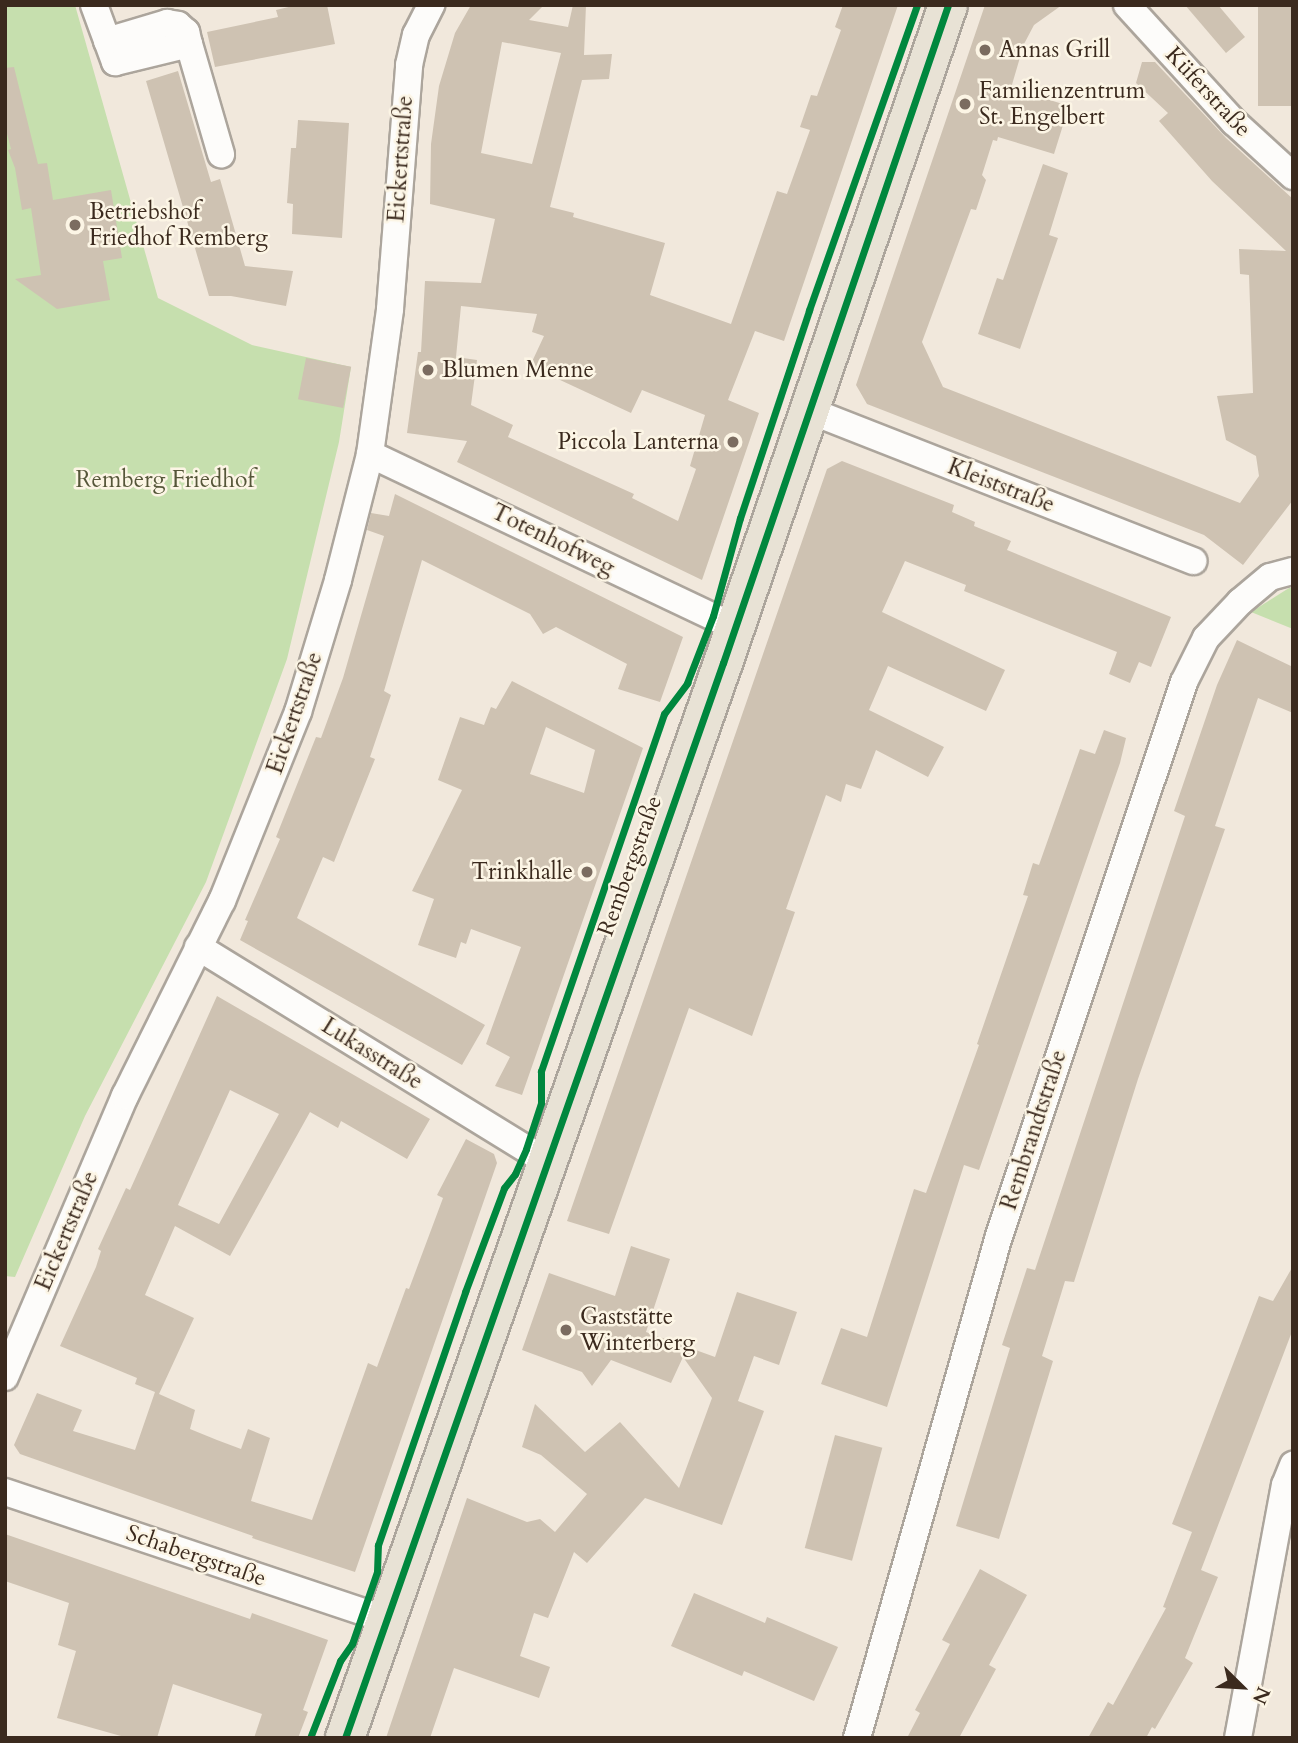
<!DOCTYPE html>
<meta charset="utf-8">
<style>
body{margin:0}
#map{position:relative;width:1298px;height:1743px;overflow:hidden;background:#f1e8dc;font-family:Cardo,serif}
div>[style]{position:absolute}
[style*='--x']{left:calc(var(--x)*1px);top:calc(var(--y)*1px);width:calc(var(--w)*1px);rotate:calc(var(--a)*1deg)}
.green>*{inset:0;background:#c6dfae}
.building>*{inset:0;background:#cec2b2;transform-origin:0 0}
.roads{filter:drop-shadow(2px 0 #aca59c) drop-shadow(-2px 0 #aca59c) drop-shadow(0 2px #aca59c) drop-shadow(0 -2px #aca59c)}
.street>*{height:26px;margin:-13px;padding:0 13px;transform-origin:13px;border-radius:13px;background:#fdfcfa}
.primary>*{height:38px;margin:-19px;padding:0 19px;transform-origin:19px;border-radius:19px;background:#e8e2d5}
.cycleway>*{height:7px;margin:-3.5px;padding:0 3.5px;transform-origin:3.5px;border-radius:3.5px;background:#00873e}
.dots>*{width:19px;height:19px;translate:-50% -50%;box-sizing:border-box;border:4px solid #fcf5e5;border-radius:50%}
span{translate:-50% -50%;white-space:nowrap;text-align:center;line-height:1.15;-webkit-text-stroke:5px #fcf5e5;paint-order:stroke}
.poi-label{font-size:23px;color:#3b2a1e}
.left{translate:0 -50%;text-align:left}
.right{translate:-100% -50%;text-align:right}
.street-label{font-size:23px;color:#3b2a1e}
.park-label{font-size:23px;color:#555639}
.frame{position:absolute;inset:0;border:7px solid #3b2a1e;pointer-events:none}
.north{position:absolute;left:1207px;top:1652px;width:70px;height:70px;-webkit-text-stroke:5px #fcf5e5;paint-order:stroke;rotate:114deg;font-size:19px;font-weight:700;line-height:28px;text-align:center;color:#3b2a1e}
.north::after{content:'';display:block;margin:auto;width:24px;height:32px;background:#3b2a1e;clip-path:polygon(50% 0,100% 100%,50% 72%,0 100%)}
</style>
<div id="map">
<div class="green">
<div style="clip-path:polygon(5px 5px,75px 5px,158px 298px,252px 345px,351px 367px,339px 442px,287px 659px,206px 882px,85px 1116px,15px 1277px,5px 1276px)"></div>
<div style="clip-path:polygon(1289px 588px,1293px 588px,1293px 629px,1251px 612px)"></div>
</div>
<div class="building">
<div style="clip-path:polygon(297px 5px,327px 5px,335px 44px,215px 67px,207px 32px,278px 17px,276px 10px)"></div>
<div style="clip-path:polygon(evenodd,471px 5px,544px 5px,529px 20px,568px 27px,573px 5px,586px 5px,584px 55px,612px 54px,609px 79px,582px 80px,550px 207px,574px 213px,573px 217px,665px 243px,650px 295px,731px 324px,777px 191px,787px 194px,810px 130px,800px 127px,811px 95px,817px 96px,841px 30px,835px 27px,843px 5px,898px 5px,784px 341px,755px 331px,728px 400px,759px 413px,702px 580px,457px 462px,467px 441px,407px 433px,418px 352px,421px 352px,425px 281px,481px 283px,495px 219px,430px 204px,431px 144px,439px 86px,455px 33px,471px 5px,502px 42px,561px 53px,532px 164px,481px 153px,502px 42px,471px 5px,461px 306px,537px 314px,532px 332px,544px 336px,530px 366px,631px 413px,642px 390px,705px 415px,690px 466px,696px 469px,678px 521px,632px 498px,634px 494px,508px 437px,513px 425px,471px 405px,477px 360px,456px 357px,461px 306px)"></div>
<div style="clip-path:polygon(985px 5px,1062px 5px,1034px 25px,1024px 44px,1011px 88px,1069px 106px,1054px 154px,998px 137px,997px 141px,993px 140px,982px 175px,986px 180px,976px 210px,971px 209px,922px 342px,943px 387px,1240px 503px,1259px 476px,1256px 456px,1226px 440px,1217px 396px,1253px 393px,1249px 275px,1240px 274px,1239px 249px,1286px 251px,1212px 181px,1159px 121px,1168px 113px,1136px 83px,1142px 62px,1155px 62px,1226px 138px,1293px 199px,1293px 500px,1243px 565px,1204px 535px,867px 404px,856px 385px)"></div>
<div style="clip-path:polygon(1185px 5px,1218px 5px,1245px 37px,1226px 53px)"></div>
<div style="left:1258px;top:5px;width:35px;height:101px"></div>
<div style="clip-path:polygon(14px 67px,38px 164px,47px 163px,53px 200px,111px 190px,122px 258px,103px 261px,110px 300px,57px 309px,15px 279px,41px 275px,31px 208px,22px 210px,15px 168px,8px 150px,11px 149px,5px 126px,5px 68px)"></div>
<div style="clip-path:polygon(178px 71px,211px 182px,220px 179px,245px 266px,293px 271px,286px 306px,231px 296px,209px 296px,146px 81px)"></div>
<div style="clip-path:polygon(298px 120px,349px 123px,342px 238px,292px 234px,293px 204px,287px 203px,291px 148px,296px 148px)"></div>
<div style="clip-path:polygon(1043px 164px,1068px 173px,1049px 235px,1058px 238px,1020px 349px,978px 334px,997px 278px,1003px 280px)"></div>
<div style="left:306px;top:358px;width:46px;height:42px;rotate:11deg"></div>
<div style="clip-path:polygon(842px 461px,954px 505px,952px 512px,975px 522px,974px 526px,1011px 541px,1007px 550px,1171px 617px,1151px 667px,1139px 662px,1130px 683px,1109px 674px,1117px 652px,964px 591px,966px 585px,905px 561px,882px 612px,1005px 670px,986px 711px,888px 666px,869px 710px,944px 747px,928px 777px,876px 750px,861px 789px,846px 784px,841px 802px,826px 795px,786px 909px,795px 912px,752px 1036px,689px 1008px,609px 1234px,567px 1221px,827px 469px)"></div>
<div style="clip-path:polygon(395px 494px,683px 637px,660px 702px,618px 689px,627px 664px,556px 627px,543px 634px,530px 614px,422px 560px,384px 691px,391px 695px,370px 757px,375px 759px,334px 862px,323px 857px,297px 918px,485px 1025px,462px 1065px,240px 940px,248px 921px,245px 920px,280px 839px,276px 837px,316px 737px,321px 738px,343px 678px,384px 536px,367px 530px,371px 513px,389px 516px)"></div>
<div style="clip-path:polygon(1237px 640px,1293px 667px,1293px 713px,1258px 698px,1215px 826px,1225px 829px,1138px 1079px,1074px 1282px,1065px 1281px,1042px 1356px,1053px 1361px,999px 1539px,956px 1526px,1010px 1348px,1002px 1345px,1027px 1268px,1035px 1270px,1185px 816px,1174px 811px,1217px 685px)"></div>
<div style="clip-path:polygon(evenodd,512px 681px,643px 748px,522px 1095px,495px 1086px,510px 1057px,486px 1044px,521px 947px,471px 929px,466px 944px,461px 942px,456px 958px,418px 945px,434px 899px,412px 891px,462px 790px,438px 780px,460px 717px,484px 725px,491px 707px,496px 709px,512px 681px,546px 727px,595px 750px,584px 793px,530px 774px,546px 727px)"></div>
<div style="clip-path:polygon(1104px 730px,1126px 738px,1120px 763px,979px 1170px,964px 1165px,887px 1407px,821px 1384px,841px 1328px,867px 1337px,914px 1189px,926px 1193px,979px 1045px,977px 1044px,1028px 896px,1023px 895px,1033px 863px,1039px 865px,1080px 749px,1095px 754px)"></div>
<div style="clip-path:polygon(evenodd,217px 996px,430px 1119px,407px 1159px,341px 1121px,338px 1128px,310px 1112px,230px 1256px,175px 1226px,145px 1295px,194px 1318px,159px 1394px,195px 1410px,190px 1429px,217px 1440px,241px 1449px,248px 1429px,270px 1438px,251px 1501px,312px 1520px,368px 1363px,377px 1367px,406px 1288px,409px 1289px,443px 1198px,437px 1195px,466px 1139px,494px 1154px,497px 1163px,355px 1572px,252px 1538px,253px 1536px,20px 1454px,14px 1445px,37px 1393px,82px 1410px,73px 1431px,135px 1450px,155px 1392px,135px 1384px,137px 1378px,60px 1346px,96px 1267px,101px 1251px,98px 1249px,126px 1188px,130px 1190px,217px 996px,230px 1090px,279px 1114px,219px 1224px,178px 1205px,230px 1090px)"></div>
<div style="clip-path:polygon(631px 1246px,670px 1259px,646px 1332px,715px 1357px,737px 1292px,797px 1312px,779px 1365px,754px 1356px,738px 1401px,764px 1411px,722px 1525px,645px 1498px,587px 1563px,574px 1552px,548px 1618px,534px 1613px,520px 1656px,550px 1667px,539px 1698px,454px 1668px,430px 1738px,386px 1738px,467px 1498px,527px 1522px,540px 1519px,555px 1532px,587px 1494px,541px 1455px,522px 1447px,535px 1404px,585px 1452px,620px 1422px,679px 1488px,712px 1398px,683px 1357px,671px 1383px,611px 1360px,592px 1386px,582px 1372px,522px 1350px,549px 1273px,615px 1296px)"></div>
<div style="clip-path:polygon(1293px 1266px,1293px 1329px,1201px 1570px,1218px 1577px,1185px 1658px,1193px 1663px,1155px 1729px,1152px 1727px,1146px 1738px,1088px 1738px,1108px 1702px,1113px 1705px,1166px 1608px,1163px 1607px,1192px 1532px,1172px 1524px,1259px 1296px,1273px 1301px)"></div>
<div style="left:835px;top:1435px;width:49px;height:117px;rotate:15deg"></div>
<div style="clip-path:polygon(5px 1534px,250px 1619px,252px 1613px,328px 1640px,303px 1710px,308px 1712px,298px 1738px,254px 1738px,262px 1714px,173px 1684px,157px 1738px,128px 1738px,57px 1718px,76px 1651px,58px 1645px,69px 1603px,5px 1581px)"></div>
<div style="clip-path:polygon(980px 1569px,1027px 1595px,989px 1665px,996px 1669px,959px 1738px,907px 1738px,920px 1713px,915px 1710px,950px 1644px,942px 1640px)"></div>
<div style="clip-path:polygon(694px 1593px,765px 1623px,767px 1617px,838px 1647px,814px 1701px,744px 1671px,742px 1676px,671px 1646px)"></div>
</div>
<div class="roads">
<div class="street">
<div style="--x:94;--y:5;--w:61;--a:69.8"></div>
<div style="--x:115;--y:62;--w:76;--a:-13.7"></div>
<div style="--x:189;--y:44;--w:115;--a:73.8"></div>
<div style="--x:1127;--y:5;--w:159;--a:47.6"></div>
<div style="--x:1234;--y:122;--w:80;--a:42.5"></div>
<div style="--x:107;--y:41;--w:63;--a:-16.7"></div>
<div style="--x:167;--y:23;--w:11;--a:10"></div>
<div style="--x:178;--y:25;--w:11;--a:41"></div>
<div style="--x:186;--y:32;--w:12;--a:76"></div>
<div style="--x:808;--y:410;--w:414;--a:21.4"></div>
<div style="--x:370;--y:454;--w:404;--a:25.4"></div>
<div style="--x:198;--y:947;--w:409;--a:31.6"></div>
<div style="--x:5;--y:1377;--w:306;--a:-66.9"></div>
<div style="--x:125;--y:1096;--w:218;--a:-63.6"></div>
<div style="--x:222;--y:901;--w:204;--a:-68.1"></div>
<div style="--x:298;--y:712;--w:138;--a:-73.1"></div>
<div style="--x:338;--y:580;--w:130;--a:-75.7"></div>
<div style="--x:370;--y:454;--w:146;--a:-82.1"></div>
<div style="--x:390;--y:309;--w:245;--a:-85.5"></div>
<div style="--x:409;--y:65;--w:31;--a:-77"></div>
<div style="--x:416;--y:35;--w:34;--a:-63"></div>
<div style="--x:5;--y:1492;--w:403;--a:18.5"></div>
<div style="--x:857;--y:1738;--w:522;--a:-74.21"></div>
<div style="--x:999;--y:1236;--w:584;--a:-71.53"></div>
<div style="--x:1184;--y:682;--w:49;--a:-63.4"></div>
<div style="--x:1206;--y:638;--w:50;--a:-46.6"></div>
<div style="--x:1240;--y:602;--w:39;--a:-40"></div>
<div style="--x:1270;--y:577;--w:24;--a:-15"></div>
<div style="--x:1238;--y:1738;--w:257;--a:-79.5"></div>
<div style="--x:1285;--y:1485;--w:22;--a:-68"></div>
</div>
<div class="primary">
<div style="--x:345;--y:1738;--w:1140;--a:-70.63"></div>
<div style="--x:723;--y:663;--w:695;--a:-71.12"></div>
</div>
</div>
<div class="cycleway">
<div style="--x:310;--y:1738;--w:83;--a:-68.7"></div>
<div style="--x:340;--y:1661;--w:21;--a:-55"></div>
<div style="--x:352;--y:1644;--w:76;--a:-70.9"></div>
<div style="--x:377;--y:1572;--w:27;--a:-88"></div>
<div style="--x:378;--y:1545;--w:268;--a:-71"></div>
<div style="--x:465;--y:1292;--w:111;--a:-69.4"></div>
<div style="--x:504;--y:1188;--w:18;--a:-52"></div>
<div style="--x:515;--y:1174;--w:27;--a:-66"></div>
<div style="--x:526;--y:1149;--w:48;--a:-71.9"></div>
<div style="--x:541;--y:1103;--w:32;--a:-90"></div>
<div style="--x:541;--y:1071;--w:378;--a:-71"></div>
<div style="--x:664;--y:714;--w:39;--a:-53"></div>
<div style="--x:687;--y:683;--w:72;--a:-68.8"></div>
<div style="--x:713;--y:616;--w:102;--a:-74.6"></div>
<div style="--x:740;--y:518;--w:219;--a:-71.6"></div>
<div style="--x:809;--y:310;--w:324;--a:-70.5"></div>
<div style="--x:345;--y:1738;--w:1140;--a:-70.63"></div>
<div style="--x:723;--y:663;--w:695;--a:-71.12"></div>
</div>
<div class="dots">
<div style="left:985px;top:50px;background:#7b6c60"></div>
<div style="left:965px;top:104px;background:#7b6c60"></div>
<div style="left:75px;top:225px;background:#7b6c60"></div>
<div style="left:428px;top:370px;background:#7b6c60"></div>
<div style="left:733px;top:442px;background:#7b6c60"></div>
<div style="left:587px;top:872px;background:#7b6c60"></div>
<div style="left:566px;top:1330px;background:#7b6c60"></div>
</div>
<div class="poi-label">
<span class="left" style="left:999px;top:50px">Annas Grill</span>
<span class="left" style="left:979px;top:104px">Familienzentrum<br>St. Engelbert</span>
<span class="left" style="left:89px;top:225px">Betriebshof<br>Friedhof Remberg</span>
<span class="left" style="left:442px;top:370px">Blumen Menne</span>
<span class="right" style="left:719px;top:442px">Piccola Lanterna</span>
<span class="right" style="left:573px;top:872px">Trinkhalle</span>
<span class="left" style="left:580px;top:1330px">Gaststätte<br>Winterberg</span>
</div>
<div class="street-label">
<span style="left:1208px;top:92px;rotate:47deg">Küferstraße</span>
<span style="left:401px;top:159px;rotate:-86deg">Eickertstraße</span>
<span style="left:1001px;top:486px;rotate:21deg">Kleiststraße</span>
<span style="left:553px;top:540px;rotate:26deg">Totenhofweg</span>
<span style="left:295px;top:713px;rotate:-71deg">Eickertstraße</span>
<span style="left:630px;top:866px;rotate:-70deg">Rembergstraße</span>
<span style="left:372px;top:1054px;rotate:32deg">Lukasstraße</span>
<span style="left:1034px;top:1130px;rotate:-72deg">Rembrandtstraße</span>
<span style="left:67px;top:1231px;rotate:-67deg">Eickertstraße</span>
<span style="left:196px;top:1556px;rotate:19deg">Schabergstraße</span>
</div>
<div class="park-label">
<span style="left:165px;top:480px">Remberg Friedhof</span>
</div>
<div class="frame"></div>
<div class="north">N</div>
</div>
